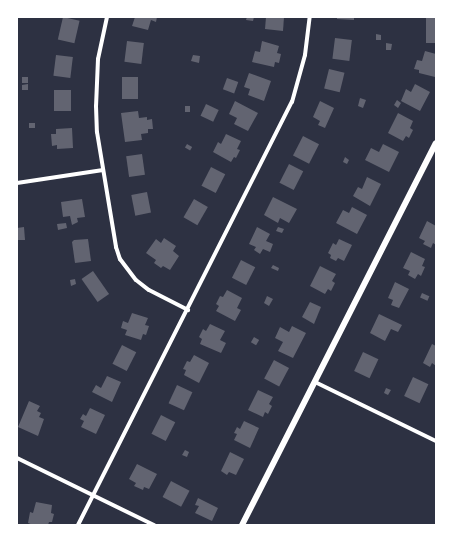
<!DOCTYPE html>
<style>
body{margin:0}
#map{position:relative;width:453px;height:542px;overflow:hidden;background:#2d3142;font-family:"Work Sans",sans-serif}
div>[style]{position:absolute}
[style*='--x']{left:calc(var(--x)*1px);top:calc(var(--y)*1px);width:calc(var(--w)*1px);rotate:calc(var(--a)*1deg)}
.building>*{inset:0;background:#626471;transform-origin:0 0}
.minor>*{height:4px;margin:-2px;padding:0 2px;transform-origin:2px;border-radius:2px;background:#fff}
.tertiary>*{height:6px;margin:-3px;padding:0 3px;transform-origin:3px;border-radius:3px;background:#fff}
span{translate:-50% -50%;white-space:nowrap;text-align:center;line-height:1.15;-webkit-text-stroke:3px #fff;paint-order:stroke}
.frame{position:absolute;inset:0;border:18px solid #fff;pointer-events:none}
</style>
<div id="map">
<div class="building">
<div style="left:63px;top:17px;width:17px;height:23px;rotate:13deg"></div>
<div style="clip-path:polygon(135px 17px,157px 17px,156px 22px,151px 20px,148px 30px,132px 26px)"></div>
<div style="clip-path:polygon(247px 17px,254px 17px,253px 21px,246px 20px)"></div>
<div style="clip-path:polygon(266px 17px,284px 17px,283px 31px,265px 29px)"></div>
<div style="clip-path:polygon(337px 17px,354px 17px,354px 20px,337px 19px)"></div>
<div style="left:426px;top:17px;width:10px;height:26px"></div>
<div style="clip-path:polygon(376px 34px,381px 35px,381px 40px,376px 40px)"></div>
<div style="left:335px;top:38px;width:17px;height:21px;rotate:7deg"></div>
<div style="left:127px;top:41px;width:17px;height:21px;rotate:7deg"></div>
<div style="clip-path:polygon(262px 41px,279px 46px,277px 53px,281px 54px,279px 63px,275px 62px,274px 67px,252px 62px,255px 51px,260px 52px)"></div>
<div style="clip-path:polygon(386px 43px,392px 44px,391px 50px,386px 50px)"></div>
<div style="clip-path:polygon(425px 51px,436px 54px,435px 77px,419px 73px,419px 70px,414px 69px,417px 60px,422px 61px)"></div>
<div style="left:56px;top:55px;width:17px;height:21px;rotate:7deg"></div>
<div style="clip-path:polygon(193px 55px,200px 56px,199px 63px,191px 61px)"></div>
<div style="left:329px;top:69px;width:16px;height:20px;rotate:14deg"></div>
<div style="clip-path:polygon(249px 73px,271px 81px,264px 101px,248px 95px,250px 89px,244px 87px)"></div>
<div style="left:22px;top:77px;width:6px;height:6px"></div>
<div style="left:122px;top:77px;width:16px;height:22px"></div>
<div style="left:227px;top:78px;width:12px;height:12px;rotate:20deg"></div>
<div style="clip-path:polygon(28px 84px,28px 90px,22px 90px,22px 85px)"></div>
<div style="clip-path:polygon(415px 84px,430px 92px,420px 111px,401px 101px,406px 89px,411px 92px)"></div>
<div style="left:71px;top:90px;width:21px;height:17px;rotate:90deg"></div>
<div style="clip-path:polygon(360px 98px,366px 100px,363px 108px,358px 106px)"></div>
<div style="clip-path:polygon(397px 100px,401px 103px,398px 108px,394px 105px)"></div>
<div style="clip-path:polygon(235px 101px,258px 113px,248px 131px,234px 124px,237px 118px,229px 114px)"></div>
<div style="clip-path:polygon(320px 101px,334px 108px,325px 128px,318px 125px,320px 121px,313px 117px)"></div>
<div style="left:206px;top:104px;width:14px;height:13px;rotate:25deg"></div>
<div style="left:185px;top:106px;width:5px;height:6px"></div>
<div style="clip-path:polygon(138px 111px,139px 118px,147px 117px,147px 120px,152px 119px,153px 129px,148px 129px,148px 133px,141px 134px,142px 140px,125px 142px,121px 113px)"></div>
<div style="clip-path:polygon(398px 113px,413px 121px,410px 128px,413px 130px,409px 138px,406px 136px,403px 141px,388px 133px)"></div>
<div style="left:29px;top:123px;width:6px;height:5px"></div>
<div style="clip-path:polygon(72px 128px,73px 148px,57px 149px,57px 145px,52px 146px,51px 134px,56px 134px,56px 129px)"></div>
<div style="clip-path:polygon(226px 134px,241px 141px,237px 149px,240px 150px,236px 158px,234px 157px,231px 162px,213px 152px,218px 142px,221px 144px)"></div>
<div style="left:303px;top:136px;width:18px;height:22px;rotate:27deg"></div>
<div style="left:187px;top:144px;width:6px;height:4px;rotate:31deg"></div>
<div style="clip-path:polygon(383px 144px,399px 152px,389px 172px,365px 160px,371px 148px,379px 152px)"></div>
<div style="left:142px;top:154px;width:21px;height:16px;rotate:82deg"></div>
<div style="clip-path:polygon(345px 157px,349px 160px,347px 164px,343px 162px)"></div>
<div style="left:289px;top:164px;width:16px;height:21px;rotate:27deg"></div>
<div style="left:211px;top:167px;width:16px;height:21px;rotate:27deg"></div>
<div style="clip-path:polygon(367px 177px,381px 184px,370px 206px,353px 196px,358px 187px,362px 189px)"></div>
<div style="left:147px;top:192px;width:21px;height:16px;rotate:79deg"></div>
<div style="clip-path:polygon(273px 197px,297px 209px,289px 223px,280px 218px,278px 223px,264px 215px)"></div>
<div style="clip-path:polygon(82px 199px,85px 217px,77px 218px,78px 222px,72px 225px,70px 216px,63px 217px,61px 202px)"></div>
<div style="left:194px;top:199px;width:16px;height:21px;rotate:30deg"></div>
<div style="clip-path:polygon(352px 207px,367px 215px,357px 234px,336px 223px,343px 210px,349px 213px)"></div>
<div style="clip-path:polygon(427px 221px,436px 226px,436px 245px,433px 243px,431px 248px,423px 244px,425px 241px,419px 238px)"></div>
<div style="clip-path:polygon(66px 223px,67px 228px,58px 230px,57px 224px)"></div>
<div style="clip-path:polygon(24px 227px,25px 240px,17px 240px,17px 228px)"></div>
<div style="clip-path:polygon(257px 227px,270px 234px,266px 241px,273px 244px,270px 252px,263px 249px,260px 254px,254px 250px,256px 247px,249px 244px)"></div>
<div style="clip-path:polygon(278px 227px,284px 229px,282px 233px,276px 231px)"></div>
<div style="clip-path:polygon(164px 238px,176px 246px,173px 251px,179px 256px,170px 270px,163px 266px,161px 268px,154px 263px,156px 260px,146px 253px,156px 239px,161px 243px)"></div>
<div style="clip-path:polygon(88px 239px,91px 261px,75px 263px,72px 242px,74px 240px)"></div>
<div style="clip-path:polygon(339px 239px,352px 245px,344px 261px,338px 258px,336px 261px,330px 258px,331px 255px,328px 253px,333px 243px,336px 245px)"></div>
<div style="clip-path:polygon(411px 252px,425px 259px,422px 266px,425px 267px,421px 276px,418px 274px,415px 279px,408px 275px,410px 271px,403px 268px)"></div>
<div style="left:241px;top:260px;width:16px;height:20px;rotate:27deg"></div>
<div style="clip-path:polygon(273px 265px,279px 268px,278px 271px,271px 268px)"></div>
<div style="clip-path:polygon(320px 266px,336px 274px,332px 281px,335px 283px,331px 291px,328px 289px,325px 294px,310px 286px)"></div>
<div style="left:93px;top:271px;width:28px;height:14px;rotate:55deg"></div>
<div style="clip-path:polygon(75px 279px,76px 284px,71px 286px,70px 280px)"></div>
<div style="clip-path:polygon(395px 282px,409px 289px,399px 308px,391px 305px,393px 300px,388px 298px)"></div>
<div style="clip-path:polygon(227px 290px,242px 298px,237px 308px,241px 310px,235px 321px,216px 311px,219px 306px,216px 304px,220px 296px,223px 297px)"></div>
<div style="left:422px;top:293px;width:8px;height:5px;rotate:23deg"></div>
<div style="clip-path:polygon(267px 296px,273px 299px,269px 306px,264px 303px)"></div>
<div style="clip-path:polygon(310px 302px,321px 307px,314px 324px,302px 317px)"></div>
<div style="clip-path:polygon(132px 313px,148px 318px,145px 325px,149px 326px,146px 335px,143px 334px,141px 340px,125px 335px,127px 330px,121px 328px,123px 321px,128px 323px)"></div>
<div style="clip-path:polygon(379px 314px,402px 325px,398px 332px,391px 329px,385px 341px,370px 333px)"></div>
<div style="clip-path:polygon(210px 324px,225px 331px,220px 340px,226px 343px,221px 353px,200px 344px,202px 339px,199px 337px,203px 329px,206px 331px)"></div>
<div style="clip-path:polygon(292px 326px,306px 333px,293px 358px,278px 351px,283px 342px,275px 338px,280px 327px,289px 332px)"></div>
<div style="left:254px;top:337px;width:6px;height:6px;rotate:31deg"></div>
<div style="clip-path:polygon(432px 344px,436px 346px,436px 366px,432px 363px,430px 367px,423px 363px)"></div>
<div style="left:122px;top:345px;width:16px;height:21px;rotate:27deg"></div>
<div style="left:363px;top:352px;width:17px;height:21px;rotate:25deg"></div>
<div style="clip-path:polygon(194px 355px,209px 363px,199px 383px,184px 375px,186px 370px,183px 369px,187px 361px,190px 362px)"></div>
<div style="left:274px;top:360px;width:17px;height:21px;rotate:28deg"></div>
<div style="clip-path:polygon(107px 376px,121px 382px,112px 402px,92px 392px,96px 385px,101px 388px)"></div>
<div style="left:413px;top:377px;width:17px;height:21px;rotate:25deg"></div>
<div style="left:177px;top:385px;width:17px;height:20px;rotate:25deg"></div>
<div style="clip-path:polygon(386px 388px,391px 390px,388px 395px,384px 393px)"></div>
<div style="clip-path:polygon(258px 390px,273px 397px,269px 404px,272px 406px,268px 414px,265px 412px,263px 417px,248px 410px)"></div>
<div style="clip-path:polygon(29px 401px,40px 406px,37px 411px,41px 413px,39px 417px,44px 419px,38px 436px,18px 427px)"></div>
<div style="clip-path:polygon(90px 408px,105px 415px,96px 434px,81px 427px,84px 421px,80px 419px,83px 414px,86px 416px)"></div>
<div style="left:161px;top:415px;width:16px;height:21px;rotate:27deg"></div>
<div style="clip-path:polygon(244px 421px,259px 428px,250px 448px,234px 440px,237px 434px,234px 433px,237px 427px,240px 429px)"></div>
<div style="clip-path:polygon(185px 450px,189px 452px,187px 457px,182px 455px)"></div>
<div style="clip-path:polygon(230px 452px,244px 459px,236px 475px,229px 472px,227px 475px,221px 471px)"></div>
<div style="clip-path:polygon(137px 464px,157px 474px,149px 489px,144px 487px,143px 490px,134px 486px,136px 483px,129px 479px)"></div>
<div style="left:171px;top:481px;width:21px;height:18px;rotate:28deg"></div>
<div style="clip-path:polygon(198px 498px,218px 508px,212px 521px,195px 513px,199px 506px,195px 505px)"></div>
<div style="clip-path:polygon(36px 502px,52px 505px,51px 513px,54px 514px,52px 522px,49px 522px,48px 525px,33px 525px,28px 523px,30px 512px,33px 513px)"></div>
</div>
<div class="minor">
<div style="--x:107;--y:17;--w:43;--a:102.1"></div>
<div style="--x:98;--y:59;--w:47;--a:92.4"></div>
<div style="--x:96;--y:106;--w:26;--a:88"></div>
<div style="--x:97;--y:132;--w:117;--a:80.6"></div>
<div style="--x:116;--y:247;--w:13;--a:72"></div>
<div style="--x:120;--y:259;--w:26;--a:53"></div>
<div style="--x:136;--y:280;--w:16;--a:38"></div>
<div style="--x:149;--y:290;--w:44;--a:27.1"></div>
<div style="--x:17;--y:183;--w:87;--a:-8.6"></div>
<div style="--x:315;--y:382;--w:135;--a:26"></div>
<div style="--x:17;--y:458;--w:153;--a:26.1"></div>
<div style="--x:78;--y:525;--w:474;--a:-63.2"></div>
<div style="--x:292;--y:102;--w:49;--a:-74.5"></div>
<div style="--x:305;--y:55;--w:38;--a:-83"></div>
</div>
<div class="tertiary">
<div style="--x:242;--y:525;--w:428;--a:-63.1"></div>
</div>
<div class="frame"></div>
</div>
